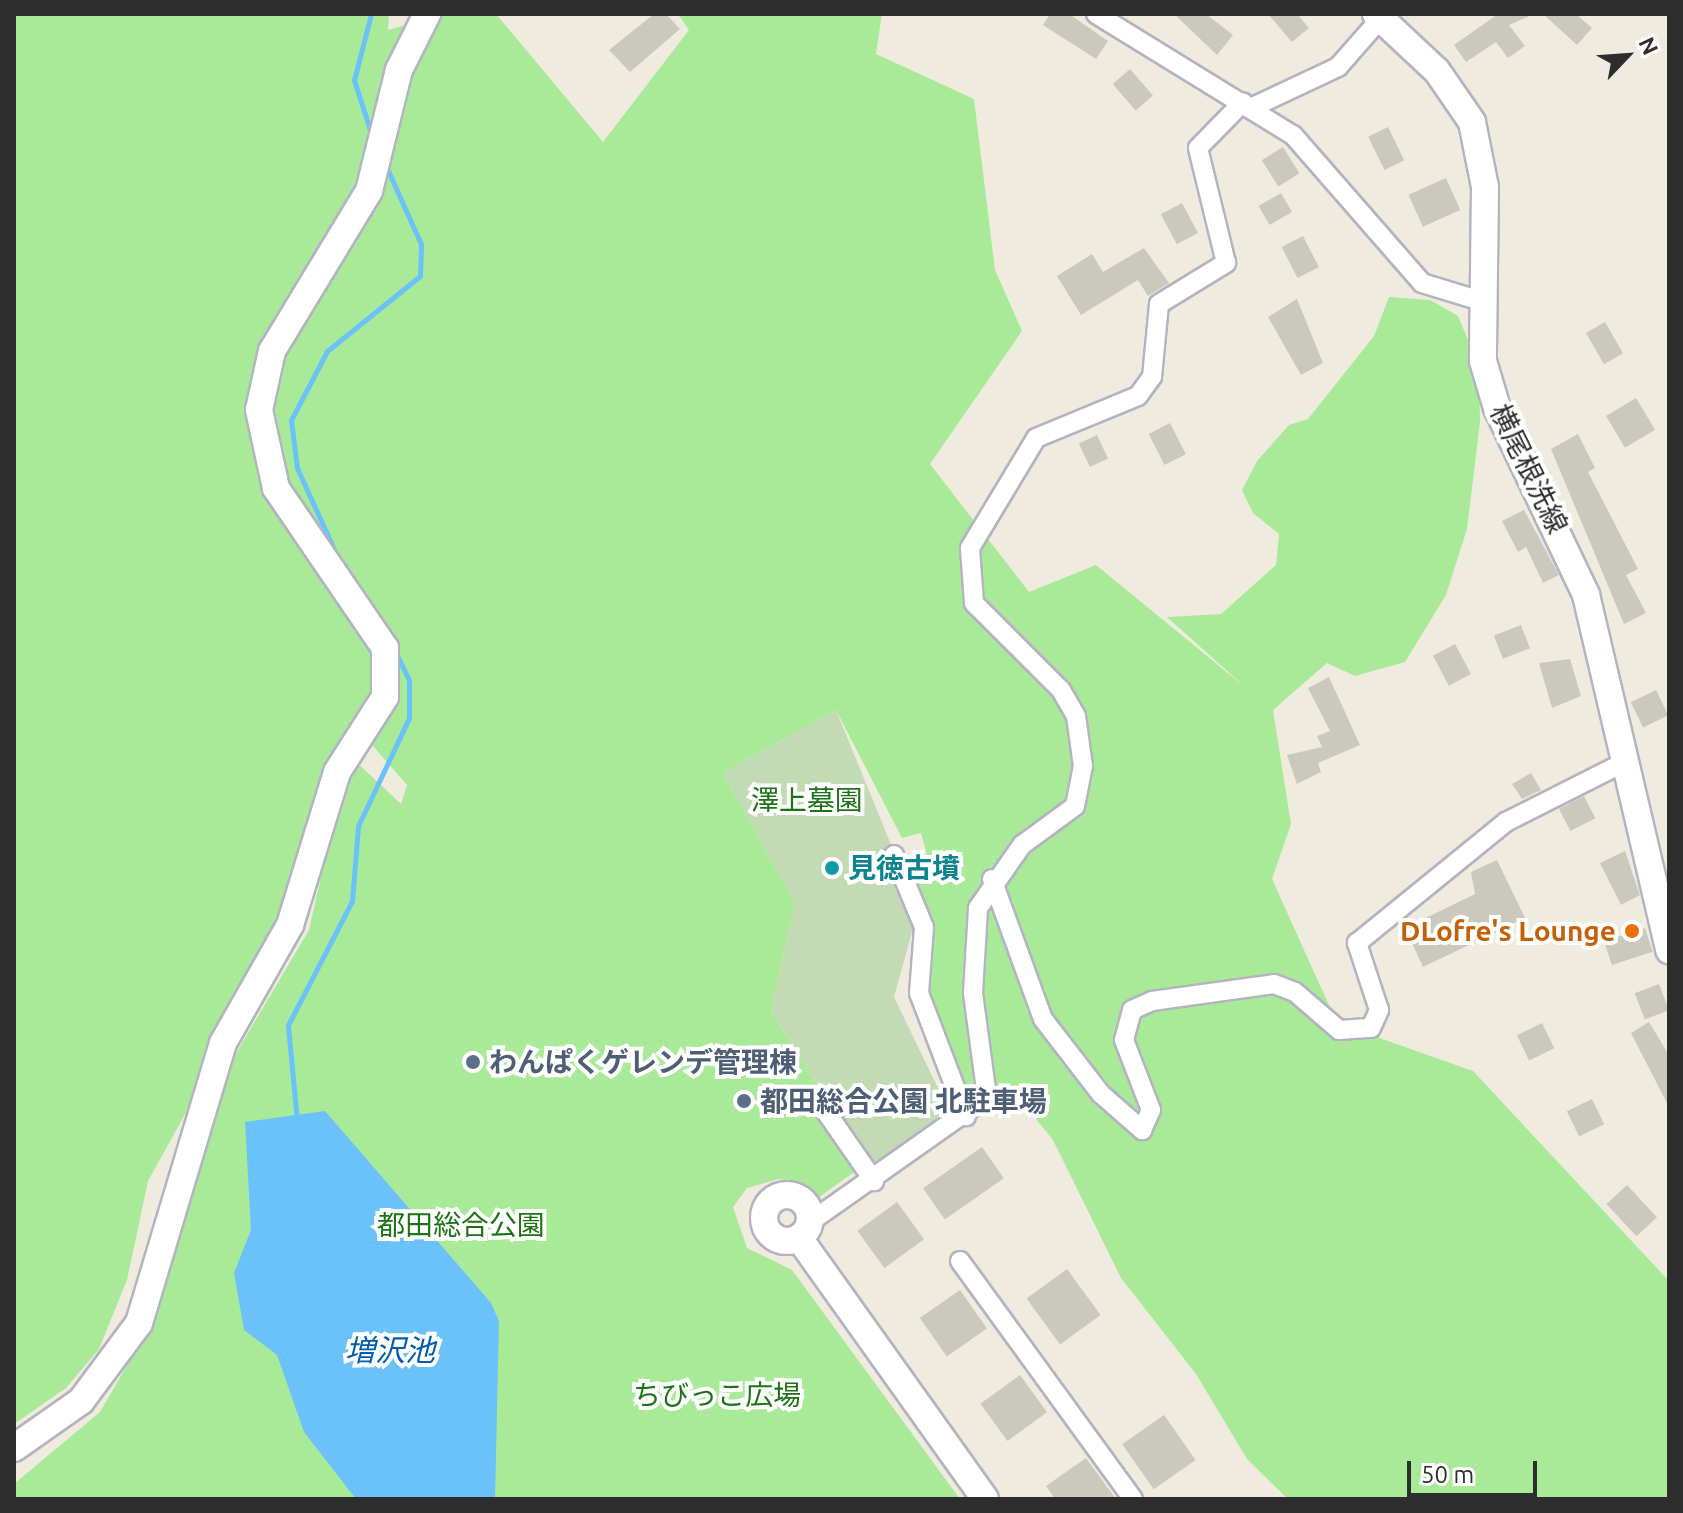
<!DOCTYPE html>
<meta charset="utf-8">
<style>
body{margin:0}
#map{position:relative;width:1683px;height:1513px;overflow:hidden;background:#f0ebdf;font-family:Ubuntu,"Noto Sans JP",sans-serif}
div>[style]{position:absolute}
[style*='--x']{left:calc(var(--x)*1px);top:calc(var(--y)*1px);width:calc(var(--w)*1px);rotate:calc(var(--a)*1deg)}
.green>*{inset:0;background:#a9ea98}
.cemetery>*{inset:0;background:#c3dbb5}
.water>*{inset:0;background:#6bc1f9}
.stream>*{height:5px;margin:-2.5px;padding:0 2.5px;transform-origin:2.5px;border-radius:2.5px;background:#6bc1f9}
.building>*{inset:0;background:#cbc9bd;transform-origin:0 0}
.roads{filter:drop-shadow(2px 0 #b3b3c2) drop-shadow(-2px 0 #b3b3c2) drop-shadow(0 2px #b3b3c2) drop-shadow(0 -2px #b3b3c2)}
.street>*{height:18px;margin:-9px;padding:0 9px;transform-origin:9px;border-radius:9px;background:#fff}
.secondary>*{height:26px;margin:-13px;padding:0 13px;transform-origin:13px;border-radius:13px;background:#fff}
.secondary>.ring{margin:-13px;padding:0;box-sizing:content-box;background:none;border:26px solid #fff;border-radius:50%}
.dots>*{width:22px;height:22px;translate:-50% -50%;box-sizing:border-box;border:4px solid #fff;border-radius:50%}
span{translate:-50% -50%;white-space:nowrap;text-align:center;line-height:1.15;-webkit-text-stroke:8px #fff;paint-order:stroke}
.street-label{font-size:28px;color:#2d2d2d}
.park-label{font-size:28px;color:#1c7315}
.culture-label{font-size:28px;color:#0d838f;font-weight:700}
.left{translate:0 -50%;text-align:left}
.food-label{font-size:28px;color:#c56008;font-weight:700}
.right{translate:-100% -50%;text-align:right}
.service-label{font-size:28px;color:#4e5e75;font-weight:700}
.water-label{font-size:30px;color:#025cad;font-style:italic}
.frame{position:absolute;inset:0;border:16px solid #2d2d2d;pointer-events:none}
.north{position:absolute;left:1587px;top:16px;width:80px;height:80px;-webkit-text-stroke:6px #fff;paint-order:stroke;rotate:65deg;font-size:22px;font-weight:700;line-height:32px;text-align:center;color:#2d2d2d}
.north::after{content:'';display:block;margin:auto;width:28px;height:36px;background:#2d2d2d;clip-path:polygon(50% 0,100% 100%,50% 72%,0 100%)}
.scale{position:absolute;left:1407px;top:1461px;width:130px;height:36px;box-sizing:border-box;border:4px solid #2d2d2d;border-top:0;padding-left:10px;font-size:24px;line-height:28px;white-space:nowrap;color:#2d2d2d;-webkit-text-stroke:6px #fff;paint-order:stroke}
</style>
<div id="map">
<div class="green">
<div style="clip-path:polygon(evenodd,14px 14px,389px 14px,388px 30px,444px 14px,496px 14px,603px 142px,689px 30px,678px 14px,882px 14px,876px 54px,974px 99px,995px 270px,1022px 331px,930px 464px,1029px 592px,1096px 565px,1245px 687px,1167px 617px,1221px 614px,1276px 565px,1279px 534px,1253px 513px,1242px 490px,1257px 461px,1289px 425px,1308px 419px,1374px 336px,1389px 297px,1430px 300px,1458px 316px,1479px 366px,1480px 422px,1467px 529px,1446px 595px,1405px 662px,1355px 676px,1327px 663px,1273px 710px,1291px 824px,1272px 879px,1337px 1023px,1473px 1071px,1669px 1281px,1669px 1499px,1288px 1499px,1247px 1459px,1196px 1374px,1121px 1278px,1053px 1140px,1009px 1086px,965px 1097px,926px 994px,913px 883px,929px 862px,921px 833px,902px 838px,836px 710px,723px 773px,795px 903px,771px 1011px,867px 1163px,815px 1200px,797px 1182px,779px 1179px,747px 1188px,733px 1207px,747px 1248px,792px 1270px,960px 1499px,14px 1499px,14px 1484px,100px 1412px,156px 1315px,226px 1070px,309px 930px,345px 770px,290px 925px,148px 1181px,127px 1280px,99px 1349px,66px 1388px,14px 1424px,14px 14px,373px 746px,407px 785px,401px 804px,350px 756px,353px 748px,373px 746px)"></div>
</div>
<div class="cemetery">
<div style="clip-path:polygon(836px 710px,892px 847px,880px 857px,914px 925px,894px 997px,948px 1109px,871px 1169px,771px 1011px,795px 903px,723px 773px)"></div>
</div>
<div class="water">
<div style="clip-path:polygon(325px 1111px,491px 1303px,499px 1321px,495px 1499px,356px 1499px,304px 1432px,277px 1355px,244px 1330px,234px 1273px,251px 1230px,245px 1122px)"></div>
</div>
<div class="stream">
<div style="--x:371;--y:14;--w:68;--a:104.4"></div>
<div style="--x:354;--y:80;--w:59;--a:72.2"></div>
<div style="--x:337;--y:556;--w:97;--a:-114.4"></div>
<div style="--x:297;--y:468;--w:48;--a:-97.1"></div>
<div style="--x:291;--y:420;--w:78;--a:-62.4"></div>
<div style="--x:327;--y:351;--w:119;--a:-38.9"></div>
<div style="--x:420;--y:276;--w:32;--a:-88"></div>
<div style="--x:421;--y:244;--w:85;--a:-114.2"></div>
<div style="--x:297;--y:1121;--w:96;--a:-95.4"></div>
<div style="--x:288;--y:1025;--w:140;--a:-62.7"></div>
<div style="--x:352;--y:901;--w:75;--a:-85.4"></div>
<div style="--x:358;--y:826;--w:119;--a:-64.7"></div>
<div style="--x:409;--y:718;--w:38;--a:-90"></div>
<div style="--x:409;--y:680;--w:30;--a:-116"></div>
</div>
<div class="building">
<div style="clip-path:polygon(654px 14px,666px 14px,680px 29px,630px 72px,609px 50px)"></div>
<div style="clip-path:polygon(1050px 14px,1069px 14px,1108px 41px,1096px 59px,1043px 25px)"></div>
<div style="clip-path:polygon(1174px 14px,1206px 14px,1233px 35px,1217px 55px)"></div>
<div style="clip-path:polygon(1268px 14px,1297px 14px,1309px 28px,1292px 42px)"></div>
<div style="clip-path:polygon(1498px 14px,1534px 14px,1509px 25px,1525px 46px,1508px 58px,1496px 42px,1466px 62px,1454px 45px)"></div>
<div style="clip-path:polygon(1543px 14px,1576px 14px,1592px 28px,1577px 45px)"></div>
<div style="left:1130px;top:69px;width:35px;height:23px;rotate:49deg"></div>
<div style="left:1388px;top:127px;width:37px;height:22px;rotate:64deg"></div>
<div style="left:1283px;top:147px;width:31px;height:25px;rotate:58deg"></div>
<div style="left:1446px;top:178px;width:35px;height:41px;rotate:66deg"></div>
<div style="left:1281px;top:193px;width:22px;height:26px;rotate:60deg"></div>
<div style="left:1182px;top:203px;width:34px;height:24px;rotate:62deg"></div>
<div style="left:1303px;top:236px;width:35px;height:24px;rotate:63deg"></div>
<div style="clip-path:polygon(1144px 248px,1169px 283px,1148px 296px,1138px 280px,1081px 315px,1057px 276px,1092px 254px,1103px 272px)"></div>
<div style="clip-path:polygon(1297px 299px,1323px 363px,1301px 375px,1268px 317px)"></div>
<div style="left:1605px;top:322px;width:36px;height:22px;rotate:60deg"></div>
<div style="left:1636px;top:398px;width:37px;height:35px;rotate:59deg"></div>
<div style="left:1170px;top:423px;width:35px;height:24px;rotate:63deg"></div>
<div style="clip-path:polygon(1578px 434px,1595px 468px,1588px 472px,1638px 569px,1626px 575px,1646px 613px,1624px 624px,1551px 449px)"></div>
<div style="left:1097px;top:435px;width:26px;height:20px;rotate:65deg"></div>
<div style="clip-path:polygon(1524px 510px,1559px 575px,1543px 583px,1526px 547px,1518px 552px,1502px 521px)"></div>
<div style="left:1521px;top:625px;width:25px;height:29px;rotate:69deg"></div>
<div style="left:1455px;top:644px;width:34px;height:25px;rotate:62deg"></div>
<div style="clip-path:polygon(1570px 659px,1581px 696px,1552px 708px,1539px 663px)"></div>
<div style="clip-path:polygon(1329px 677px,1360px 745px,1318px 763px,1321px 772px,1297px 784px,1287px 755px,1322px 747px,1317px 736px,1330px 731px,1308px 688px)"></div>
<div style="left:1656px;top:690px;width:28px;height:28px;rotate:64deg"></div>
<div style="clip-path:polygon(1531px 773px,1541px 790px,1522px 799px,1512px 784px)"></div>
<div style="left:1584px;top:796px;width:25px;height:28px;rotate:63deg"></div>
<div style="clip-path:polygon(1625px 851px,1640px 895px,1621px 905px,1600px 863px)"></div>
<div style="clip-path:polygon(1497px 860px,1525px 918px,1423px 967px,1405px 928px,1475px 894px,1471px 872px)"></div>
<div style="left:1645px;top:928px;width:25px;height:43px;rotate:72deg"></div>
<div style="left:1659px;top:984px;width:28px;height:26px;rotate:69deg"></div>
<div style="clip-path:polygon(1649px 1022px,1669px 1055px,1669px 1107px,1631px 1033px)"></div>
<div style="left:1542px;top:1023px;width:28px;height:28px;rotate:64deg"></div>
<div style="left:1592px;top:1099px;width:28px;height:28px;rotate:64deg"></div>
<div style="left:982px;top:1147px;width:38px;height:72px;rotate:55deg"></div>
<div style="left:1627px;top:1185px;width:44px;height:28px;rotate:47deg"></div>
<div style="left:897px;top:1202px;width:46px;height:49px;rotate:54deg"></div>
<div style="left:1067px;top:1269px;width:57px;height:50px;rotate:54deg"></div>
<div style="left:960px;top:1290px;width:47px;height:49px;rotate:55deg"></div>
<div style="left:1020px;top:1375px;width:46px;height:49px;rotate:54deg"></div>
<div style="left:1164px;top:1415px;width:55px;height:51px;rotate:55deg"></div>
<div style="clip-path:polygon(1086px 1458px,1116px 1499px,1055px 1499px,1046px 1486px)"></div>
</div>
<div class="roads">
<div class="street">
<div style="--x:1096;--y:14;--w:231;--a:31.6"></div>
<div style="--x:1293;--y:135;--w:196;--a:48.9"></div>
<div style="--x:1422;--y:283;--w:65;--a:17"></div>
<div style="--x:1255;--y:106;--w:92;--a:-25.2"></div>
<div style="--x:1338;--y:67;--w:65;--a:-48.7"></div>
<div style="--x:894;--y:855;--w:78;--a:67.4"></div>
<div style="--x:924;--y:927;--w:66;--a:94.3"></div>
<div style="--x:919;--y:993;--w:132;--a:69.1"></div>
<div style="--x:992;--y:879;--w:149;--a:70"></div>
<div style="--x:1043;--y:1019;--w:95;--a:52.3"></div>
<div style="--x:1101;--y:1094;--w:55;--a:41.3"></div>
<div style="--x:1142;--y:1130;--w:22;--a:-66"></div>
<div style="--x:1151;--y:1110;--w:75;--a:-111.1"></div>
<div style="--x:1124;--y:1040;--w:31;--a:-75"></div>
<div style="--x:1132;--y:1010;--w:22;--a:-24"></div>
<div style="--x:1152;--y:1001;--w:123;--a:-7.9"></div>
<div style="--x:1274;--y:984;--w:22;--a:21"></div>
<div style="--x:1295;--y:992;--w:58;--a:40.8"></div>
<div style="--x:1339;--y:1030;--w:32;--a:-4"></div>
<div style="--x:1371;--y:1028;--w:20;--a:-66"></div>
<div style="--x:1379;--y:1010;--w:71;--a:-108.2"></div>
<div style="--x:1357;--y:943;--w:192;--a:-39.1"></div>
<div style="--x:1506;--y:822;--w:133;--a:-26.8"></div>
<div style="--x:824;--y:1109;--w:88;--a:55.2"></div>
<div style="--x:810;--y:1222;--w:217;--a:-35.2"></div>
<div style="--x:987;--y:1097;--w:105;--a:-97.7"></div>
<div style="--x:973;--y:993;--w:85;--a:-86.6"></div>
<div style="--x:978;--y:908;--w:77;--a:-55.1"></div>
<div style="--x:1022;--y:845;--w:66;--a:-36.3"></div>
<div style="--x:1075;--y:806;--w:41;--a:-78.7"></div>
<div style="--x:1083;--y:766;--w:50;--a:-98"></div>
<div style="--x:1076;--y:716;--w:30;--a:-120"></div>
<div style="--x:1061;--y:690;--w:123;--a:-135"></div>
<div style="--x:974;--y:603;--w:55;--a:-94.2"></div>
<div style="--x:970;--y:548;--w:128;--a:-59"></div>
<div style="--x:1036;--y:438;--w:110;--a:-22.4"></div>
<div style="--x:1138;--y:396;--w:24;--a:-54"></div>
<div style="--x:1152;--y:377;--w:73;--a:-84.5"></div>
<div style="--x:1159;--y:304;--w:79;--a:-31.5"></div>
<div style="--x:1226;--y:263;--w:118;--a:-103.7"></div>
<div style="--x:1198;--y:148;--w:64;--a:-45.6"></div>
<div style="--x:960;--y:1261;--w:294;--a:54"></div>
</div>
<div class="secondary">
<div style="--x:1376;--y:14;--w:83;--a:43.1"></div>
<div style="--x:1437;--y:71;--w:62;--a:55.5"></div>
<div style="--x:1472;--y:122;--w:66;--a:78.7"></div>
<div style="--x:1485;--y:187;--w:174;--a:90.7"></div>
<div style="--x:1483;--y:361;--w:49;--a:73.4"></div>
<div style="--x:1497;--y:408;--w:207;--a:64.5"></div>
<div style="--x:1586;--y:595;--w:365;--a:76.8"></div>
<div class="ring" style="left:764px;top:1195px;width:20px;height:20px"></div>
<div style="--x:799;--y:1238;--w:320;--a:54.5"></div>
<div style="--x:14;--y:1448;--w:82;--a:-35"></div>
<div style="--x:81;--y:1401;--w:97;--a:-53.4"></div>
<div style="--x:139;--y:1323;--w:292;--a:-73.3"></div>
<div style="--x:223;--y:1043;--w:136;--a:-60.4"></div>
<div style="--x:290;--y:925;--w:160;--a:-72.9"></div>
<div style="--x:337;--y:772;--w:89;--a:-57.4"></div>
<div style="--x:385;--y:697;--w:49;--a:-90"></div>
<div style="--x:385;--y:648;--w:194;--a:-124.3"></div>
<div style="--x:276;--y:488;--w:80;--a:-102.3"></div>
<div style="--x:259;--y:410;--w:60;--a:-77.6"></div>
<div style="--x:272;--y:351;--w:187;--a:-58.8"></div>
<div style="--x:369;--y:191;--w:125;--a:-76.1"></div>
<div style="--x:399;--y:70;--w:63;--a:-63.4"></div>
</div>
</div>
<div class="dots">
<div style="left:832px;top:868px;background:#0f9aa8"></div>
<div style="left:1632px;top:931px;background:#e8710a"></div>
<div style="left:473px;top:1062px;background:#5c6f8a"></div>
<div style="left:744px;top:1101px;background:#5c6f8a"></div>
</div>
<div class="street-label">
<span style="left:1529px;top:469px;rotate:64deg">横尾根洗線</span>
</div>
<div class="park-label">
<span style="left:807px;top:800px">澤上墓園</span>
<span style="left:461px;top:1225px">都田総合公園</span>
<span style="left:717px;top:1395px">ちびっこ広場</span>
</div>
<div class="culture-label">
<span class="left" style="left:848px;top:868px">見徳古墳</span>
</div>
<div class="food-label">
<span class="right" style="left:1616px;top:931px">DLofre's Lounge</span>
</div>
<div class="service-label">
<span class="left" style="left:489px;top:1062px">わんぱくゲレンデ管理棟</span>
<span class="left" style="left:760px;top:1101px">都田総合公園 北駐車場</span>
</div>
<div class="water-label">
<span style="left:390px;top:1350px">増沢池</span>
</div>
<div class="frame"></div>
<div class="north">N</div>
<div class="scale">50 m</div>
</div>
